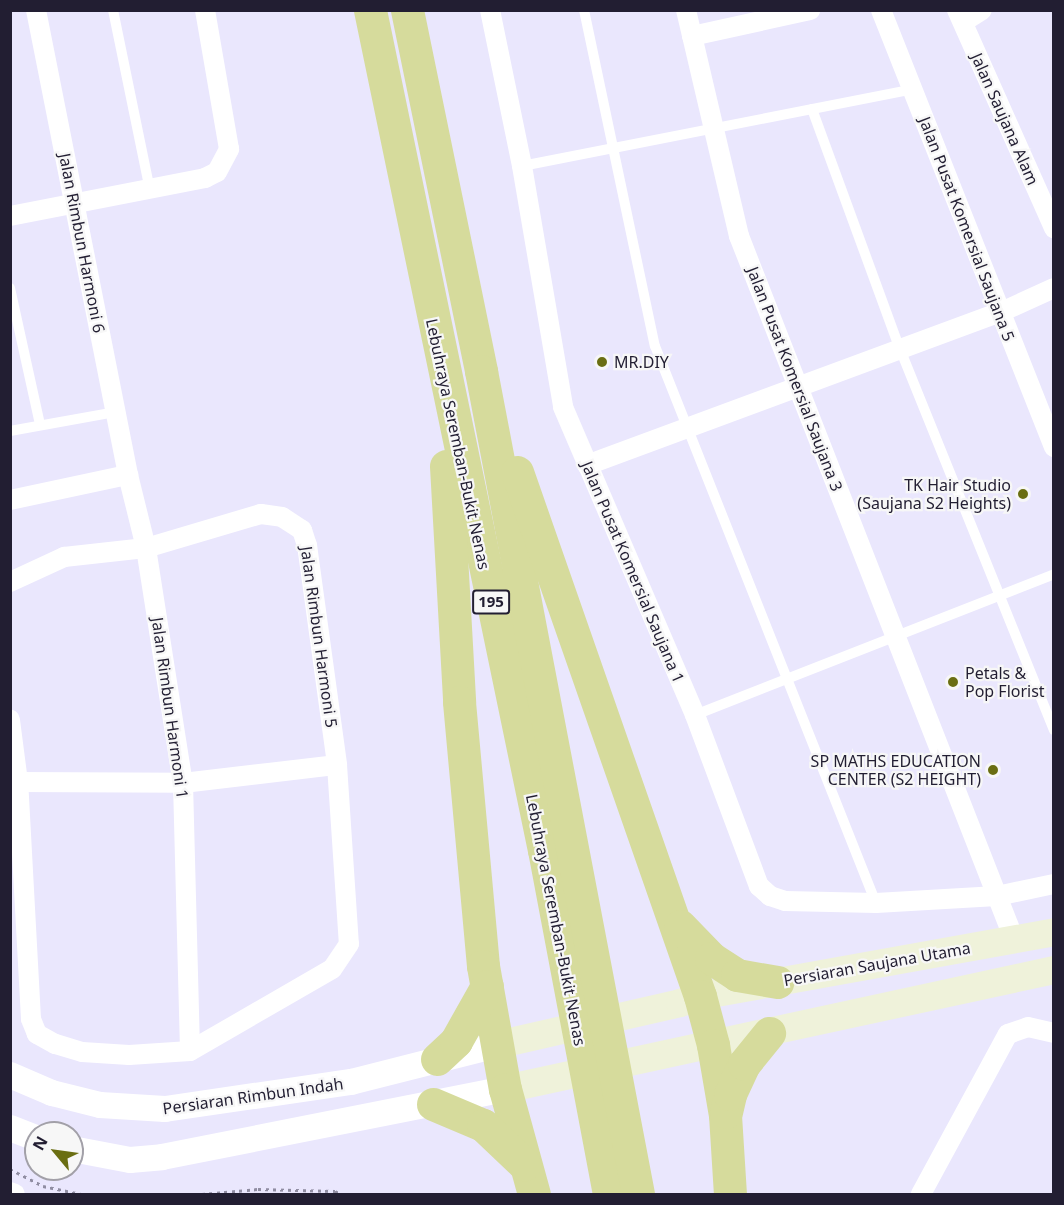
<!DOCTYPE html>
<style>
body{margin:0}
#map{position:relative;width:1064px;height:1205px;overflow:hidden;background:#eae7fd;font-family:"Noto Sans",sans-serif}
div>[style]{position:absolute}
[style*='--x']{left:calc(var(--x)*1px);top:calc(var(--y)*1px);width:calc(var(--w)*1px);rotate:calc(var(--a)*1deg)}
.path>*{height:3px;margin-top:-1.5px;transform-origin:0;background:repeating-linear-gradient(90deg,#908da2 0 3px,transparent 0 7.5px)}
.service>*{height:10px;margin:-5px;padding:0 5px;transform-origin:5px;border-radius:5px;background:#fff}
.minor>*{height:20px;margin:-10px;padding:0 10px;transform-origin:10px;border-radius:10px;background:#fff}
.tertiary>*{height:26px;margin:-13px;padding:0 13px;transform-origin:13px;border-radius:13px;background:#fff}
.secondary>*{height:28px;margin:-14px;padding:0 14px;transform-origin:14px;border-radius:14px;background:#eff2da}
.trunk>*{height:33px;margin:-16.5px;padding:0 16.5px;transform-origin:16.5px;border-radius:16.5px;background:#d6db9c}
.dots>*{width:16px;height:16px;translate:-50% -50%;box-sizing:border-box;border:3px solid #f7f7f7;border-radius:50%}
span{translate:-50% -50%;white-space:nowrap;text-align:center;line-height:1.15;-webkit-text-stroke:4.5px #f7f7f7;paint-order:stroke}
.shield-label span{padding:2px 4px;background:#f7f7f7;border:2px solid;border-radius:4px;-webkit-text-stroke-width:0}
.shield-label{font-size:15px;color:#221e32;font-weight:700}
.street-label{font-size:16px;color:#221e32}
.poi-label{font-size:16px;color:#221e32}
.left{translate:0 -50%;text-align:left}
.right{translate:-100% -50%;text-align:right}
.frame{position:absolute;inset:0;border:12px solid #221e32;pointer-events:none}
.north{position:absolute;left:24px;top:1121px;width:60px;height:60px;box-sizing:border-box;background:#f7f7f7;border:2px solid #a2a0a8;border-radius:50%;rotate:299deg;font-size:16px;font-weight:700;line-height:24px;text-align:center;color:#221e32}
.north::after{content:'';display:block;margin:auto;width:21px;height:27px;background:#6a6e12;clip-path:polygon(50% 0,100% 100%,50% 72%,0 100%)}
</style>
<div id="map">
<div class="path">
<div style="--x:10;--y:1169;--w:37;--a:27"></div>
<div style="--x:43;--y:1186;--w:40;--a:12"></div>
<div style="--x:202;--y:1194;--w:56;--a:-5.1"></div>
<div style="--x:258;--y:1189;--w:77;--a:1.5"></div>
<div style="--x:335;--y:1191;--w:7;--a:27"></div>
</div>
<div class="service">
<div style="--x:113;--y:10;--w:184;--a:78.4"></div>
<div style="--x:584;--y:10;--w:343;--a:78.1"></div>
<div style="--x:655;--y:346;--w:599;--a:68.36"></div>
<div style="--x:812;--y:109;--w:256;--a:69.9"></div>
<div style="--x:900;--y:349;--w:411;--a:68"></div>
<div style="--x:522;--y:166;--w:399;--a:-11.1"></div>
<div style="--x:10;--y:288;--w:140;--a:77.6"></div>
<div style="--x:10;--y:431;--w:108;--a:-10.2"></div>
<div style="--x:695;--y:715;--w:386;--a:-21.4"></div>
</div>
<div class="minor">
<div style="--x:36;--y:10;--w:474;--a:78.8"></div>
<div style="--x:128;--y:475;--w:75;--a:76.1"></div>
<div style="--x:146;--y:548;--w:238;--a:81.1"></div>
<div style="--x:183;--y:783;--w:268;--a:88.5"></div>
<div style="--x:490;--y:10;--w:159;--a:78.4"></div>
<div style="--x:522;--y:166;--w:244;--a:80.3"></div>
<div style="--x:563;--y:407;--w:335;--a:66.8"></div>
<div style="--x:695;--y:715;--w:183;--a:69.5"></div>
<div style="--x:759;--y:886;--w:15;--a:42"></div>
<div style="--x:770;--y:896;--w:16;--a:18"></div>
<div style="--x:785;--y:901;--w:91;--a:1.3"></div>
<div style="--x:876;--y:903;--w:121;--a:-3.3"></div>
<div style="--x:997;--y:896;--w:58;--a:-11.9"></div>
<div style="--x:686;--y:10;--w:232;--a:76.8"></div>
<div style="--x:739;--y:236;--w:755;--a:68.64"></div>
<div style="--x:881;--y:10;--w:470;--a:68.4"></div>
<div style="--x:957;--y:10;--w:239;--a:66"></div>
<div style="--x:963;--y:22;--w:22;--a:-32"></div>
<div style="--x:692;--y:36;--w:121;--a:-12.4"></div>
<div style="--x:10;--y:216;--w:199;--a:-11"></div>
<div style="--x:205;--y:178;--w:13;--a:-27"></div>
<div style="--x:217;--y:172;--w:26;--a:-62"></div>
<div style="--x:229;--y:149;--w:141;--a:-99.8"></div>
<div style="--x:587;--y:465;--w:439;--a:-20.3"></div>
<div style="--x:999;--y:313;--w:60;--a:-24.4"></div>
<div style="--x:10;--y:500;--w:121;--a:-12"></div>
<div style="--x:10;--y:582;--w:60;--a:-24.8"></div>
<div style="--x:64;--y:557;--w:82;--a:-6.3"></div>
<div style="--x:146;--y:548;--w:120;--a:-16.5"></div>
<div style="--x:261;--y:514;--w:21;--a:8"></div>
<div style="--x:282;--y:517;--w:24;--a:33"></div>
<div style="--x:302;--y:530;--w:16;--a:72"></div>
<div style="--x:307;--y:545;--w:222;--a:82.2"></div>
<div style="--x:337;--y:765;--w:179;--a:86.2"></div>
<div style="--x:349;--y:944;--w:30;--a:124"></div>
<div style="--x:332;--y:969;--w:164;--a:150"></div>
<div style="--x:190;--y:1051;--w:61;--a:176.2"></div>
<div style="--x:129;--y:1055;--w:47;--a:-176.3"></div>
<div style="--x:82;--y:1052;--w:28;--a:-163"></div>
<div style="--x:55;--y:1044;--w:21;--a:-151"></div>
<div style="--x:37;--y:1034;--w:16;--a:-112"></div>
<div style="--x:31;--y:1019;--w:237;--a:-93.1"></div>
<div style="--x:18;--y:782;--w:63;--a:-97.4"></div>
<div style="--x:18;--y:782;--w:165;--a:0.3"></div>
<div style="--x:183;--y:783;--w:155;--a:-6.7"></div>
<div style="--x:10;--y:1192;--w:5;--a:22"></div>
<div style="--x:921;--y:1194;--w:182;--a:-61.5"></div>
<div style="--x:1008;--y:1034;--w:21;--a:-19"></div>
<div style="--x:1028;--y:1027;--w:27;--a:13"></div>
</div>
<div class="tertiary">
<div style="--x:10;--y:1075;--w:46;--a:23.2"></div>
<div style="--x:52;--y:1093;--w:49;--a:14"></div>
<div style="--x:100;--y:1105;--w:65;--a:3.5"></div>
<div style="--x:165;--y:1109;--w:188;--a:-8.3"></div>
<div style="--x:351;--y:1082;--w:151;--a:-14.2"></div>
<div style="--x:10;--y:1128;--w:28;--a:21"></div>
<div style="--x:72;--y:1149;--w:59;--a:10.7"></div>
<div style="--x:130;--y:1160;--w:32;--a:-5"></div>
<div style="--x:162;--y:1157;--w:350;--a:-11.2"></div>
</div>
<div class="secondary">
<div style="--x:497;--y:1045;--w:188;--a:-12.9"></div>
<div style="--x:680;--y:1003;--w:21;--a:-19"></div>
<div style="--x:700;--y:996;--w:360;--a:-10.2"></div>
<div style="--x:505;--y:1089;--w:562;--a:-12.23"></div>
</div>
<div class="trunk">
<div style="--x:370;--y:10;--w:858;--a:78.3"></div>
<div style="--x:544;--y:850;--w:350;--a:79.3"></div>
<div style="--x:407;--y:10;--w:369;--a:78.4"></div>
<div style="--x:481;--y:371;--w:838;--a:79.2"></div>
<div style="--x:446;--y:466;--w:236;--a:86.8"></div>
<div style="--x:459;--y:702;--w:265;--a:84.8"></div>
<div style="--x:483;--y:966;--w:125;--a:79.9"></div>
<div style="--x:505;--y:1089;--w:109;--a:74.6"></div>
<div style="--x:517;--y:472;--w:555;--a:70.75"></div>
<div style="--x:700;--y:996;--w:51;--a:75.1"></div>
<div style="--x:713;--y:1045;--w:71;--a:80.3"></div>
<div style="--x:725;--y:1115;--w:79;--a:86.4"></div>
<div style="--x:680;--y:926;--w:45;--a:45.9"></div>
<div style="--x:711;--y:958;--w:31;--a:33"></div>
<div style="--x:737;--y:975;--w:41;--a:9.9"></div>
<div style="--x:437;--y:1059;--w:26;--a:-43"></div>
<div style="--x:456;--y:1041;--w:63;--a:-60.6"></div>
<div style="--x:433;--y:1104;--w:54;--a:22.8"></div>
<div style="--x:483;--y:1125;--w:57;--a:43.6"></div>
<div style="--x:726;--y:1112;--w:18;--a:-77"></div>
<div style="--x:730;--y:1094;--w:33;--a:-65"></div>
<div style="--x:744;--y:1064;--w:40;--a:-51"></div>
</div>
<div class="dots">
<div style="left:602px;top:362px;background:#6a6e12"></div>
<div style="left:1023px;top:494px;background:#6a6e12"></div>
<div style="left:953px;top:682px;background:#6a6e12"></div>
<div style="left:993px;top:770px;background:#6a6e12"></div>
</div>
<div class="shield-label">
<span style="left:491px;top:602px">195</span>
</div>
<div class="street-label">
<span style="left:1005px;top:119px;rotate:66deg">Jalan Saujana Alam</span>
<span style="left:967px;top:229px;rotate:69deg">Jalan Pusat Komersial Saujana 5</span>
<span style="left:82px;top:243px;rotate:79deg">Jalan Rimbun Harmoni 6</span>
<span style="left:795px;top:379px;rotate:69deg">Jalan Pusat Komersial Saujana 3</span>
<span style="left:458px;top:444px;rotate:78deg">Lebuhraya Seremban-Bukit Nenas</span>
<span style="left:633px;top:572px;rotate:67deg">Jalan Pusat Komersial Saujana 1</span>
<span style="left:319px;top:637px;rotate:82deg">Jalan Rimbun Harmoni 5</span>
<span style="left:170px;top:708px;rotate:82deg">Jalan Rimbun Harmoni 1</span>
<span style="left:556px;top:920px;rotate:79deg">Lebuhraya Seremban-Bukit Nenas</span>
<span style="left:877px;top:964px;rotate:-10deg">Persiaran Saujana Utama</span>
<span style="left:253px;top:1096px;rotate:-8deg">Persiaran Rimbun Indah</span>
</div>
<div class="poi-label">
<span class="left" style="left:614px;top:362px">MR.DIY</span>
<span class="right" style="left:1011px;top:494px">TK Hair Studio<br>(Saujana S2 Heights)</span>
<span class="left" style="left:965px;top:682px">Petals &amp;<br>Pop Florist</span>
<span class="right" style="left:981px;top:770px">SP MATHS EDUCATION<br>CENTER (S2 HEIGHT)</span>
</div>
<div class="frame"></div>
<div class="north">N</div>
</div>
